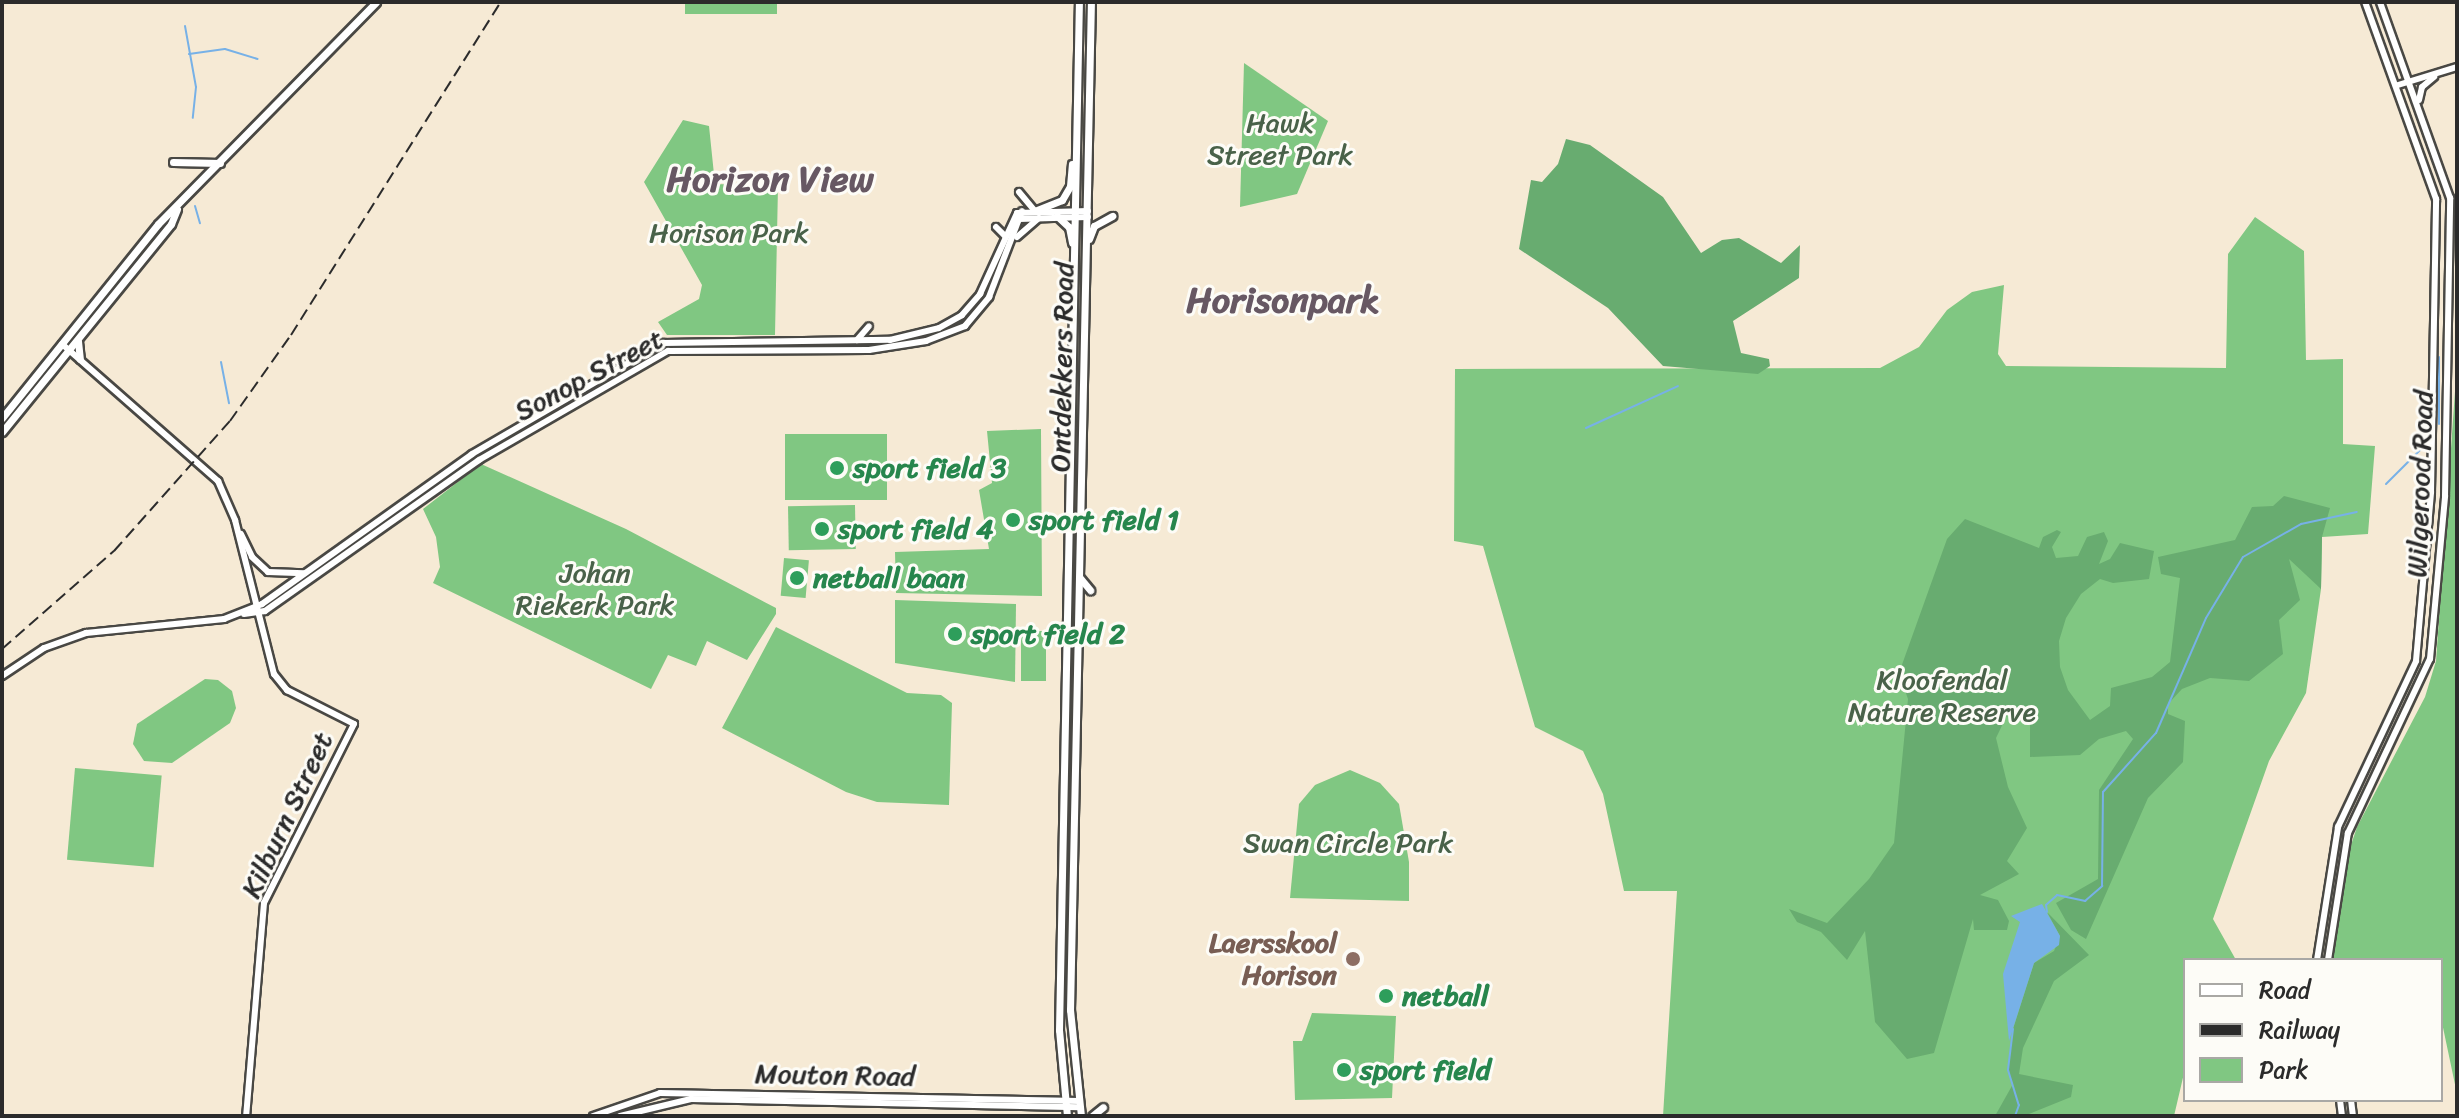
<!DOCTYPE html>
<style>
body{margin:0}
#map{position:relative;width:2459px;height:1118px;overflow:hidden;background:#f6ead5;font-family:Sriracha,sans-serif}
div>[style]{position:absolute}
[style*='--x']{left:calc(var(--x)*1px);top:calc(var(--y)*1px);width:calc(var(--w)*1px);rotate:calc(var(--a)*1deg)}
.green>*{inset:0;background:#80c782;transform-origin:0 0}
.forest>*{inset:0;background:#68ac70}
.water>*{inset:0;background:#77b1e7}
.stream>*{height:2px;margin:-1px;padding:0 1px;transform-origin:1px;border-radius:1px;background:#77b1e7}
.roads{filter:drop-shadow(2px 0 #494844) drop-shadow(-2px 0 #494844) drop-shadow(0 2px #494844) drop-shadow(0 -2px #494844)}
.tertiary>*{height:6px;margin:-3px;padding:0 3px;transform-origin:3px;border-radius:3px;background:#fff}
.secondary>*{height:6px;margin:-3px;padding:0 3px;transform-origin:3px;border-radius:3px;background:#fff}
.primary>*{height:7px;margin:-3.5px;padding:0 3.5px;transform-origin:3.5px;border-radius:3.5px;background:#fff}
.rail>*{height:2px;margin-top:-1px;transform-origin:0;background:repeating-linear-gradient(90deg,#2b2b2b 0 12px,transparent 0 18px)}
.dots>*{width:22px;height:22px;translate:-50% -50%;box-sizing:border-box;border:4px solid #fdfcf7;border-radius:50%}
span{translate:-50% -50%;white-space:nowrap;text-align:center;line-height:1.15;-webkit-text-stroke:6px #fdfcf7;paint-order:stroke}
.park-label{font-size:28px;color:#496249}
.street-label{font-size:28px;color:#2b2b2b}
.leisure-label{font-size:28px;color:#27864d;font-weight:700}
.left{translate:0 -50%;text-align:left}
.education-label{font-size:28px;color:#785e54;font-weight:700}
.right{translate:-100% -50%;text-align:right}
.district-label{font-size:36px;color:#675863;font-weight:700}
.frame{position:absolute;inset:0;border:4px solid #2b2b2b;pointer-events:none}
.legend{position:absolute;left:2183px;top:958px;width:260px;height:144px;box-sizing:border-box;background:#fdfcf7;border:2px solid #a9a8a5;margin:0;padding:10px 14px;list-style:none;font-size:24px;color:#2b2b2b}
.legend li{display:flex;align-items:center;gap:16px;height:40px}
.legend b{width:40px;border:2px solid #a9a8a5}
</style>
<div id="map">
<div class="green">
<div style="left:685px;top:2px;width:92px;height:12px"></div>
<div style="clip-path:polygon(1244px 63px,1328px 121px,1297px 194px,1240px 207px)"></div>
<div style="clip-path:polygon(683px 120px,709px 126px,715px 184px,778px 186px,775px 335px,667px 335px,658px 322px,699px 299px,702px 285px,644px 182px)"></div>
<div style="clip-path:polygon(2255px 217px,2304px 251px,2306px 360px,2343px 359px,2343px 444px,2375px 446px,2368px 534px,2322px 537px,2321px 589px,2306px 693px,2269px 761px,2213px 919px,2236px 960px,2185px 960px,2185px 1069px,2174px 1116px,1663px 1116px,1677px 891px,1624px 891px,1603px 794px,1583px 751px,1535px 727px,1483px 546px,1454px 541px,1455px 369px,1880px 368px,1919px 347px,1947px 310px,1972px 292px,2004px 285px,1998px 354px,2006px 366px,2226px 368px,2228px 254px)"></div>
<div style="clip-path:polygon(2457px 363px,2457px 1094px,2441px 1018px,2441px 960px,2331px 960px,2331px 956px,2340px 878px,2357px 827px,2425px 697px,2436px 661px)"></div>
<div style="clip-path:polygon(1041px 429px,1042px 596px,896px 593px,895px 552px,989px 549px,979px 490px,992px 483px,987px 431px)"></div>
<div style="left:887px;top:434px;width:66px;height:102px;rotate:90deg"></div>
<div style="clip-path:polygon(481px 464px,626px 529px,776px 608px,776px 614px,747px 660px,707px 641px,696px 666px,668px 655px,651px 689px,433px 583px,440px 567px,436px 537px,423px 509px)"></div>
<div style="left:855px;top:505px;width:44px;height:67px;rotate:89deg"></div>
<div style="left:784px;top:558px;width:25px;height:38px;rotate:5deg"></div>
<div style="clip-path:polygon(895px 600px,1016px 604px,1015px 682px,895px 663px)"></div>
<div style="clip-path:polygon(776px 627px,907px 693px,941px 695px,952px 703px,949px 805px,877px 802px,846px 792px,722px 728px)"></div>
<div style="left:1021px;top:631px;width:25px;height:50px"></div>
<div style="clip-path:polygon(205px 679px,218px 680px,232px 691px,236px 708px,230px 723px,172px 763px,144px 761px,133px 744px,137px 724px)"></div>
<div style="left:75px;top:768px;width:87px;height:92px;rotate:5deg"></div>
<div style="clip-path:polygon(1350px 770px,1380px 783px,1399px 804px,1409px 862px,1409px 901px,1290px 898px,1299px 804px,1315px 785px)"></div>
<div style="clip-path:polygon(1312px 1013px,1396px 1016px,1392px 1098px,1295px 1100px,1293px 1041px,1302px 1041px)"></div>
</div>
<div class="forest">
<div style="clip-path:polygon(1566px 139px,1590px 145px,1663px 197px,1701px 253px,1722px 240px,1739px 238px,1781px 263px,1800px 245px,1799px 278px,1733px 321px,1741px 353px,1769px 359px,1770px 366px,1758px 374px,1663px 366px,1608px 308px,1519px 249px,1531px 180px,1542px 182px,1558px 164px)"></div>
<div style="clip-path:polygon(2284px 496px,2330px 508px,2322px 537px,2321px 589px,2289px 559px,2300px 600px,2279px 620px,2283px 654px,2249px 681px,2210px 678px,2182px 689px,2168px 704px,2168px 714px,2185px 721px,2183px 762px,2148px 798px,2086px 939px,2071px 930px,2056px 903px,2098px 879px,2099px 790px,2133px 739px,2126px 731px,2099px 739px,2080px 755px,2030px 757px,2030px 717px,2010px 709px,1996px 738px,2008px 787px,2027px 828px,2007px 861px,2019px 874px,1980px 895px,1998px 900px,2009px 921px,2007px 930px,1974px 930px,1973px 919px,1934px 1053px,1907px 1059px,1875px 1022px,1865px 931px,1847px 960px,1821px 932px,1797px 922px,1789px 909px,1827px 923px,1869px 879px,1894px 843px,1908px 699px,1899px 673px,1947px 539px,1965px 519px,2039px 548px,2043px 537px,2057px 530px,2061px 532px,2052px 547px,2056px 558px,2078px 556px,2087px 537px,2104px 532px,2108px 541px,2099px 564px,2110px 559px,2120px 543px,2154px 551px,2149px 579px,2113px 583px,2100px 579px,2081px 594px,2066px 618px,2059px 641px,2060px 667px,2068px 690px,2090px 720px,2110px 706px,2111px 688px,2152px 677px,2170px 662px,2180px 578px,2161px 574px,2158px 557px,2235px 540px,2252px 507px,2273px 506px)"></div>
<div style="clip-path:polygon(2047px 912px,2089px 955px,2054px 981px,2023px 1048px,2019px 1074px,2073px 1085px,2071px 1097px,2024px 1116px,1995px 1116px,2013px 1084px,2008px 1070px,2013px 1029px,2034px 963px,2054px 951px,2060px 936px)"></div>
</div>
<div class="water">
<div style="clip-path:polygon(2042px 904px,2060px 936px,2059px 945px,2034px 963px,2009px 1041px,2003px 974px,2020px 922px,2011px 916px)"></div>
</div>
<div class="stream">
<div style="--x:185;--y:26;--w:62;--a:79.8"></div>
<div style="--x:196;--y:87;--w:31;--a:96"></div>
<div style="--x:189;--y:54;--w:36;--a:-8"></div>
<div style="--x:225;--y:49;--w:34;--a:17"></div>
<div style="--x:195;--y:206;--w:18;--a:74"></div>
<div style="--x:221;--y:362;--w:42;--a:79"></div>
<div style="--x:2439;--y:424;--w:67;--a:-90"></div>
<div style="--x:1586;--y:428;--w:101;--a:-24.5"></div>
<div style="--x:2386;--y:484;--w:57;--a:-45"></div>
<div style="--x:2047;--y:912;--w:7;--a:-98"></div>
<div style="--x:2046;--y:905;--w:15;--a:-42"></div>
<div style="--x:2057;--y:895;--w:29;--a:12"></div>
<div style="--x:2085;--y:901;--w:23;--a:-41"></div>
<div style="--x:2102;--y:886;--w:94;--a:-89.4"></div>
<div style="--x:2103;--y:792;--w:79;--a:-48.1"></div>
<div style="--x:2156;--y:733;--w:125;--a:-66.5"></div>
<div style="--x:2206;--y:618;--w:71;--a:-58.8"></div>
<div style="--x:2243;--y:557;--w:67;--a:-29.6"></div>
<div style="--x:2301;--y:524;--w:57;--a:-12.1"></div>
<div style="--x:2013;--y:1029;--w:41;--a:97"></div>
<div style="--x:2008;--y:1070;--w:37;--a:73"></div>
<div style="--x:2019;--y:1105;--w:12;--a:110"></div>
</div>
<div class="roads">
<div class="tertiary">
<div style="--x:2398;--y:85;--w:62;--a:-17"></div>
<div style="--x:2419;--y:100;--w:13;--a:-77"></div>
<div style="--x:2422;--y:87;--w:16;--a:-40"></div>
<div style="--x:1019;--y:192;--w:23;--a:50"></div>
<div style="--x:1019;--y:219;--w:69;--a:-1.7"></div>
<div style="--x:996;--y:227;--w:14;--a:45"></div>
<div style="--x:1017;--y:237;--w:29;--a:-41"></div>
<div style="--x:857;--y:340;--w:18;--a:-49"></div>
<div style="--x:62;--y:344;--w:208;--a:41.3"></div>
<div style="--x:218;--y:481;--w:43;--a:66.4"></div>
<div style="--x:235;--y:520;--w:159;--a:75.8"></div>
<div style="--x:274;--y:674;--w:21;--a:51"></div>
<div style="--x:287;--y:690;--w:75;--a:26.9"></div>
<div style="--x:354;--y:724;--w:200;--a:116.7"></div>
<div style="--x:264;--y:903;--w:214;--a:94.8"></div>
<div style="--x:241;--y:534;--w:25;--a:64"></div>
<div style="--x:252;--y:557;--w:22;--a:43"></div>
<div style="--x:268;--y:572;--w:36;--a:2"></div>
<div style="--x:244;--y:614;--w:21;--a:-8"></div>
<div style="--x:265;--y:611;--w:262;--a:-35.2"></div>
<div style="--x:479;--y:460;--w:218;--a:-30"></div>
<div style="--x:668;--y:351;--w:201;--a:-0.3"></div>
<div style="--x:869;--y:350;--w:58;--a:-9"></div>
<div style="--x:926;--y:341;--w:42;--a:-21"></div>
<div style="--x:965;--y:326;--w:38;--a:-50"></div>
<div style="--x:989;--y:297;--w:92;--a:-69"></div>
<div style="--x:2;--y:676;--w:50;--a:-33.7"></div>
<div style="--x:44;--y:648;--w:45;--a:-19.7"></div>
<div style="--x:86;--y:633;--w:139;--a:-5.8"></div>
<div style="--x:224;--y:619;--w:41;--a:-21.5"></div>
<div style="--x:262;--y:604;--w:258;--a:-35.5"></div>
<div style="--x:472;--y:454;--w:221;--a:-30.2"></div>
<div style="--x:663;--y:343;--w:227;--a:-0.8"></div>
<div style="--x:890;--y:340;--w:50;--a:-13.8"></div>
<div style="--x:939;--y:328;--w:26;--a:-29"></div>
<div style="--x:962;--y:315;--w:28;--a:-49"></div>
<div style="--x:980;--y:294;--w:89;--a:-65.4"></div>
<div style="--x:1017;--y:213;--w:71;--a:-1.6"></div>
<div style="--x:2317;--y:960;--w:135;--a:-81"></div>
<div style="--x:2338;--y:827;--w:183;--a:-64.8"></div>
<div style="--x:2416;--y:661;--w:170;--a:-84.9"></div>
<div style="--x:2431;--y:492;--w:293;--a:-89"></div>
<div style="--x:2436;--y:199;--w:209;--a:-109.8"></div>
<div style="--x:2328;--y:960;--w:129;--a:-81.1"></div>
<div style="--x:2348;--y:833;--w:192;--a:-64.8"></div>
<div style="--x:2430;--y:659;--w:164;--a:-84.7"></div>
<div style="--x:2445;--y:496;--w:298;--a:-89"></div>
<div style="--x:2450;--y:198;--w:208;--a:-109.7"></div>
<div style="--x:2340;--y:1100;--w:16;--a:83"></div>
<div style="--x:2351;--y:1100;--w:16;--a:83"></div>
</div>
<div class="secondary">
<div style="--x:593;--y:1116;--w:71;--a:-18.9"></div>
<div style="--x:660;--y:1093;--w:419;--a:1.1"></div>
<div style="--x:620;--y:1116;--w:73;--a:-13.5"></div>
<div style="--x:691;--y:1099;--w:389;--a:1.2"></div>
</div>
<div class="primary">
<div style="--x:173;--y:162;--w:47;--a:1.2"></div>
<div style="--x:1037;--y:210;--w:27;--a:-22"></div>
<div style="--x:1062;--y:200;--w:16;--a:-60"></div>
<div style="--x:1070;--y:186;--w:22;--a:-85"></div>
<div style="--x:1057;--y:216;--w:16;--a:43"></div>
<div style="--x:1069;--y:227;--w:16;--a:79"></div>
<div style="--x:1089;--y:239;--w:14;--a:-69"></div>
<div style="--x:1094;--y:226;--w:21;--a:-29"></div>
<div style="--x:78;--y:341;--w:18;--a:84"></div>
<div style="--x:2;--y:418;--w:249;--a:-51.2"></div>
<div style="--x:158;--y:224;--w:311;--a:-45.5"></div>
<div style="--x:2;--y:432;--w:268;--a:-50.9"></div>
<div style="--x:171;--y:224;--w:16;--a:-68"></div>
<div style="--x:1080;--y:578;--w:16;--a:50"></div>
<div style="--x:1067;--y:1116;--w:86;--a:-95.3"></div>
<div style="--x:1059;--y:1030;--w:1028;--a:-88.89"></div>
<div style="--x:1081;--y:1116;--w:107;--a:-95.9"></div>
<div style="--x:1070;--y:1010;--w:1008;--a:-88.81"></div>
<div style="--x:1092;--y:1116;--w:14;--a:-39"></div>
</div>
</div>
<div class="rail">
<div style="--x:2;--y:649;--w:149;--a:-41.2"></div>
<div style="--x:114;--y:551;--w:174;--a:-48.3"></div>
<div style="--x:230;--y:421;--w:105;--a:-54.7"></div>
<div style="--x:291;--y:335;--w:394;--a:-57.8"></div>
</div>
<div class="dots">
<div style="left:837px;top:468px;background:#2e9e5b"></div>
<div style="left:1013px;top:520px;background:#2e9e5b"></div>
<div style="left:822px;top:529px;background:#2e9e5b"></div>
<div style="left:797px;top:578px;background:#2e9e5b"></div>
<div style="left:955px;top:634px;background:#2e9e5b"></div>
<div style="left:1353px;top:959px;background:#8d6e63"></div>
<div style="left:1386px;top:996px;background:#2e9e5b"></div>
<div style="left:1344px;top:1070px;background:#2e9e5b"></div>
</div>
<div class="park-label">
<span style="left:1280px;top:139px">Hawk<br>Street Park</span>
<span style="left:729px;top:233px">Horison Park</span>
<span style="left:595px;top:589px">Johan<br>Riekerk Park</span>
<span style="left:1942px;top:696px">Kloofendal<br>Nature Reserve</span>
<span style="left:1348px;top:843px">Swan Circle Park</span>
</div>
<div class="street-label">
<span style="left:1062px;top:367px;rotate:-89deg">Ontdekkers Road</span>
<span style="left:589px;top:375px;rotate:-28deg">Sonop Street</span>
<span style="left:2420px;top:484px;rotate:-88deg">Wilgerood Road</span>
<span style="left:287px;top:815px;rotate:-65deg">Kilburn Street</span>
<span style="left:835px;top:1075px;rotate:1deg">Mouton Road</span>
</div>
<div class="leisure-label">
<span class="left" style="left:853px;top:468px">sport field 3</span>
<span class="left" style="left:1029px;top:520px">sport field 1</span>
<span class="left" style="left:838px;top:529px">sport field 4</span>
<span class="left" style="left:813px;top:578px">netball baan</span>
<span class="left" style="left:971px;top:634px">sport field 2</span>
<span class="left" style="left:1402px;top:996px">netball</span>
<span class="left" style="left:1360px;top:1070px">sport field</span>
</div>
<div class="education-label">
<span class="right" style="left:1337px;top:959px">Laersskool<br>Horison</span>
</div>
<div class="district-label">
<span style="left:770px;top:180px">Horizon View</span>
<span style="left:1283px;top:301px">Horisonpark</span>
</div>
<div class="frame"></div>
<ul class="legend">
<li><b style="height:10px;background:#fff"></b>Road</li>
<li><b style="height:10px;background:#2b2b2b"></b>Railway</li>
<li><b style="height:22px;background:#80c782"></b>Park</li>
</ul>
</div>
